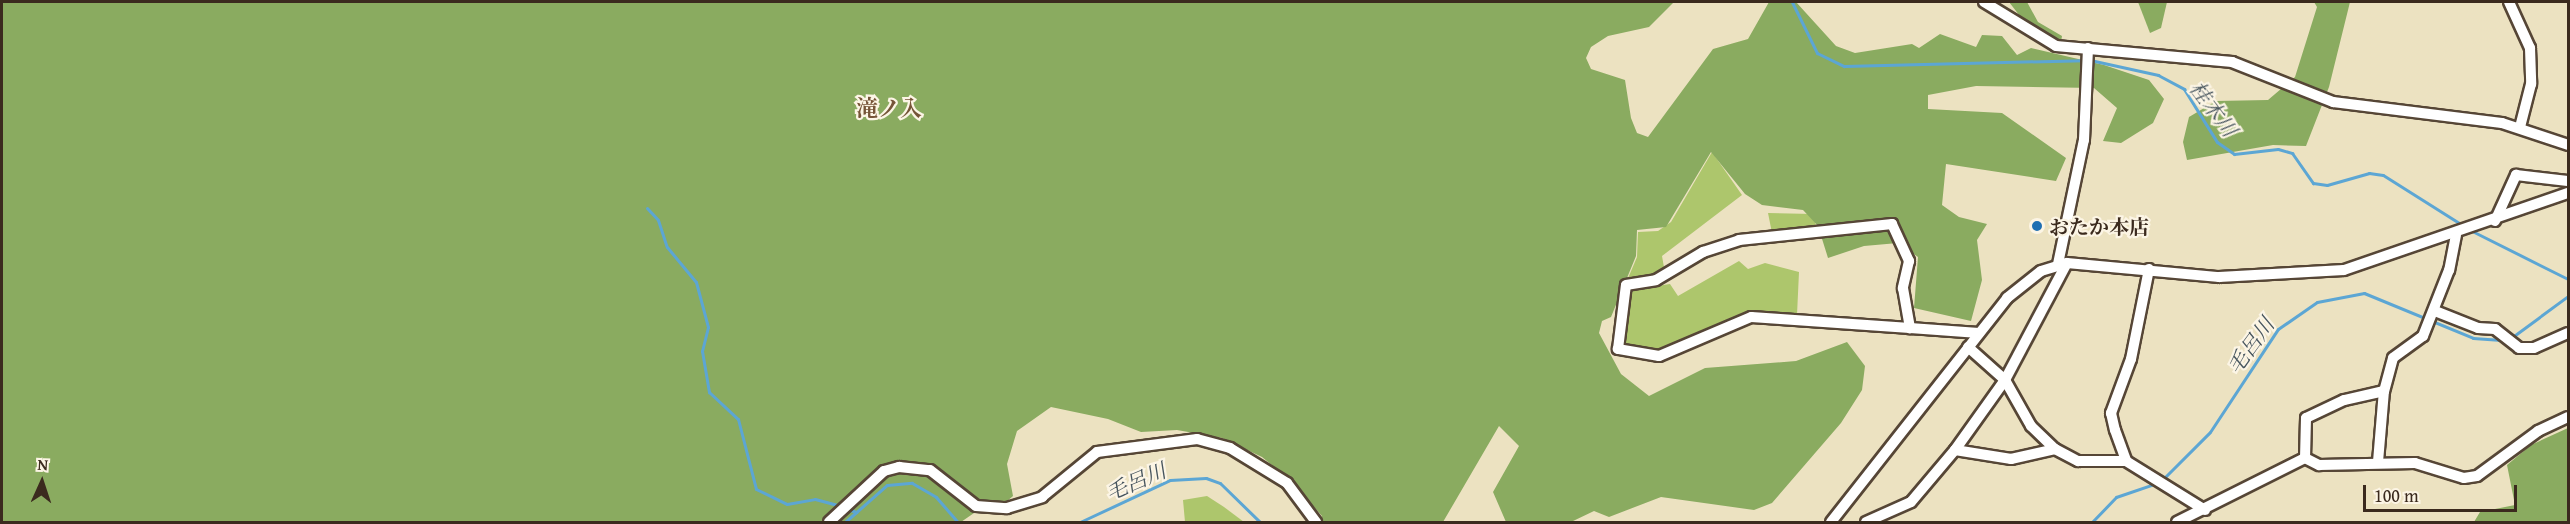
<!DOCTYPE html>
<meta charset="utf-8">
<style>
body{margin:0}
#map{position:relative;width:2570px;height:524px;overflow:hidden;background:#ece2c1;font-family:"Gentium Book Plus","Noto Serif JP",serif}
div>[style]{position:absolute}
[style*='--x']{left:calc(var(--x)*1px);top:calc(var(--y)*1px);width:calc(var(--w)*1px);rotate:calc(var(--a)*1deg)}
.green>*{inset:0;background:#adc66c}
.forest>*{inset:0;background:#8aab60}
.stream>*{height:3px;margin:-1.5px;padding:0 1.5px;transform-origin:1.5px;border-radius:1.5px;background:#5ca6d4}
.roads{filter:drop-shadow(2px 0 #564636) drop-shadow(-2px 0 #564636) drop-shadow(0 2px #564636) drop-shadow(0 -2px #564636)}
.minor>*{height:10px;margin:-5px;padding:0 5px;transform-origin:5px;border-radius:5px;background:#fff}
.dots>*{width:16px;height:16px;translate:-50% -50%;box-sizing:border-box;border:3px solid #fcf5e5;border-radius:50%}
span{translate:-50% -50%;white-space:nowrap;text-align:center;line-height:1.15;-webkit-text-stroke:4.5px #fcf5e5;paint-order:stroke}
.poi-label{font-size:20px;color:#3b2a1e;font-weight:700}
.left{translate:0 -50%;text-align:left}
.water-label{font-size:21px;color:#47555e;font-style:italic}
.quarter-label{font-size:22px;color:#765438;font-weight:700}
.frame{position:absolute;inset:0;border:3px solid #3b2a1e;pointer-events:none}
.north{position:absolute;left:12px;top:452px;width:60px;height:60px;-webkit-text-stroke:4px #fcf5e5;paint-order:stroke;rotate:3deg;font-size:16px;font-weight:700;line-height:24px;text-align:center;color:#3b2a1e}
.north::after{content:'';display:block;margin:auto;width:21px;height:27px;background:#3b2a1e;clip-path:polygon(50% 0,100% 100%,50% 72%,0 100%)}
.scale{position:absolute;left:2363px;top:485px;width:154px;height:27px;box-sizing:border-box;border:3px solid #3b2a1e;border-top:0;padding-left:8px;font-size:18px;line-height:21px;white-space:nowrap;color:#3b2a1e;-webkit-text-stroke:4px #fcf5e5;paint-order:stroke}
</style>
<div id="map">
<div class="green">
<div style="clip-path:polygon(1712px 152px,1742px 195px,1662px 256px,1665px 273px,1626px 283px,1637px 257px,1638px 232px,1658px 231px,1671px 222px)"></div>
<div style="clip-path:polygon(1768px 213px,1813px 214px,1816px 226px,1772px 233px)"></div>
<div style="clip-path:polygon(1739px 261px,1748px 269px,1765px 263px,1799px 272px,1797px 315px,1750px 312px,1659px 353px,1621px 346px,1630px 290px,1670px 284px,1678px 296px)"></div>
<div style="clip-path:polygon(1207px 496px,1224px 507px,1244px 522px,1185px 522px,1183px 500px)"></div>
</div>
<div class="forest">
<div style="clip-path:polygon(2px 2px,1674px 2px,1649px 27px,1608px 36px,1591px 47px,1586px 58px,1591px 69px,1625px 80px,1631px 118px,1637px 133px,1648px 137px,1713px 49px,1748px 39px,1769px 2px,1796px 2px,1836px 46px,1855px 53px,1912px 44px,1919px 48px,1940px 34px,1976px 47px,1982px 35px,2002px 36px,2017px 55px,2031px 48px,2104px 65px,2149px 80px,2164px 99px,2153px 123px,2121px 143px,2103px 141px,2117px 108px,2094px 88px,1976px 86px,1928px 95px,1928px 109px,2002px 113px,2066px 158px,2056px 181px,1946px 164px,1942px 205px,1959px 217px,1987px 224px,1977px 240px,1982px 280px,1971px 321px,1914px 308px,1918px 257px,1898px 243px,1864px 246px,1828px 258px,1818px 226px,1803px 210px,1762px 205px,1745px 194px,1711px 152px,1666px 227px,1637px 230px,1636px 256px,1611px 317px,1602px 321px,1599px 333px,1621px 374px,1649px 396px,1705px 368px,1796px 361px,1847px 342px,1865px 366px,1862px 390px,1841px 423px,1772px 503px,1754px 510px,1661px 497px,1609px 517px,1594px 511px,1571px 522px,1506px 522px,1493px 492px,1519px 446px,1499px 426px,1443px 522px,1321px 522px,1322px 516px,1291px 481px,1262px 457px,1222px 438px,1177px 430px,1141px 432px,1108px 419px,1051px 407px,1017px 431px,1007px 464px,1013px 496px,1005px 503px,990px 502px,961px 522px,2px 522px)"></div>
<div style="clip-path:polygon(2009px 2px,2027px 2px,2038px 22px,2062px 36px,2061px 42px,2030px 29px)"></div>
<div style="clip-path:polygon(2138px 2px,2167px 2px,2161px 28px,2150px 33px)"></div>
<div style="clip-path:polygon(2314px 2px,2350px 2px,2329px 87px,2306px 146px,2273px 145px,2187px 160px,2183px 142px,2189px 117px,2216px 101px,2268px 100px,2295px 77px,2317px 7px)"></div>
<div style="clip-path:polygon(2568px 428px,2568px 522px,2474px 522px,2480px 512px,2515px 505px,2507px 465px,2531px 445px)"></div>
</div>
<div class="stream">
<div style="--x:1792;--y:2;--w:57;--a:63.9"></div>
<div style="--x:1817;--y:53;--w:30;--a:26"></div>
<div style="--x:1844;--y:66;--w:240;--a:-1.4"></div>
<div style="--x:2090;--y:60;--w:70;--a:12.4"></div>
<div style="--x:2158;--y:75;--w:30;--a:28"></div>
<div style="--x:2184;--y:89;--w:62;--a:58.1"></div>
<div style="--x:2217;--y:142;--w:21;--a:35"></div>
<div style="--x:2234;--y:154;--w:44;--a:-6.5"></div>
<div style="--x:2278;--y:149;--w:15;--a:16"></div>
<div style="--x:2292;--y:153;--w:37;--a:55"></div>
<div style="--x:2313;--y:183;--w:14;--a:8"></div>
<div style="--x:2327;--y:185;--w:44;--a:-15.9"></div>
<div style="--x:2369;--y:173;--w:14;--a:8"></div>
<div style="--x:2383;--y:175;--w:96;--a:32.2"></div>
<div style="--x:647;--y:208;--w:16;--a:47"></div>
<div style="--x:658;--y:220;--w:28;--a:72"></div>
<div style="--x:667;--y:247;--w:45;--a:50.4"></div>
<div style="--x:696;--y:282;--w:47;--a:75.1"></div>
<div style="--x:708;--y:327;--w:25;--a:104"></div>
<div style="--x:702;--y:351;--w:42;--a:80.3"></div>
<div style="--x:709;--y:392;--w:40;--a:43"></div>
<div style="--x:738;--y:419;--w:72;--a:75.6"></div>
<div style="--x:756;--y:489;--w:34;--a:26"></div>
<div style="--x:787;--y:504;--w:28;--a:-10"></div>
<div style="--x:815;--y:499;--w:28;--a:15"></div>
<div style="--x:2470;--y:230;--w:110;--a:26.6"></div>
<div style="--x:2511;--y:338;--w:71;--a:-36.4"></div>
<div style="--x:2163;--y:479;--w:66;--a:-45"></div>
<div style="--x:2210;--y:432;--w:123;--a:-56.6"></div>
<div style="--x:2278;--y:329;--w:47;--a:-34.7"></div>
<div style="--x:2317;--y:302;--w:48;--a:-10.8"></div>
<div style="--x:2364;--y:293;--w:118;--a:22.4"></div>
<div style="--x:2473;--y:338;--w:32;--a:4"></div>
<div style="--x:848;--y:509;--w:9;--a:21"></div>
<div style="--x:845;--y:522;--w:56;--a:-41.4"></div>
<div style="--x:887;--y:485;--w:25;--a:-5"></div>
<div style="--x:912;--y:483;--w:28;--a:30"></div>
<div style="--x:936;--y:497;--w:33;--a:49"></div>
<div style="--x:1080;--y:522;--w:99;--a:-25"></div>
<div style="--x:1170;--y:480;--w:36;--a:-3"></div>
<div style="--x:1206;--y:478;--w:15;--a:20"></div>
<div style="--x:1220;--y:483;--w:56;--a:44.3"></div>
<div style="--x:2092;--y:522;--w:35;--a:-46"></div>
<div style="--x:2116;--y:497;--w:43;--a:-18.9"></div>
</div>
<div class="roads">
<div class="minor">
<div style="--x:1984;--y:2;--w:84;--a:31.4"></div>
<div style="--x:2056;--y:46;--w:177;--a:5.2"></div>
<div style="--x:2232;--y:62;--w:109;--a:21.6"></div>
<div style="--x:2333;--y:102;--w:170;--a:7.1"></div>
<div style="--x:2502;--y:123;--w:70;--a:18.4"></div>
<div style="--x:2509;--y:2;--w:51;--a:65.5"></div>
<div style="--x:2530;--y:48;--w:36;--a:88"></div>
<div style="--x:2531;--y:84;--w:44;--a:104.3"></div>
<div style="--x:2495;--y:221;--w:51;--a:-65.5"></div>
<div style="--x:2516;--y:175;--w:52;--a:6.6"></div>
<div style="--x:1892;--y:224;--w:41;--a:65.3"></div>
<div style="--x:1909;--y:261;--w:28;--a:103"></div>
<div style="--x:1903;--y:288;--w:41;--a:80.1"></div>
<div style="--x:1910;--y:328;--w:159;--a:-176"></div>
<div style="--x:1751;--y:317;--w:100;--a:157"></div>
<div style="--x:1659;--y:356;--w:42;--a:-170.3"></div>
<div style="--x:1618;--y:349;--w:64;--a:-82.9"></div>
<div style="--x:1626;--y:285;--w:30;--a:-9"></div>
<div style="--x:1656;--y:280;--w:55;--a:-30.8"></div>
<div style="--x:1703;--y:252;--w:38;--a:-18"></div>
<div style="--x:1739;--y:240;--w:154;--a:-6"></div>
<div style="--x:2456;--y:235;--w:36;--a:101"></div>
<div style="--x:2449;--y:270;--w:71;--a:111.5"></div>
<div style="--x:2423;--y:336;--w:37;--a:144"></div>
<div style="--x:2393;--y:358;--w:34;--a:105"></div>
<div style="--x:2384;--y:391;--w:41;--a:167.3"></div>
<div style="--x:2344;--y:400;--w:42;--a:154.7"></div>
<div style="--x:2306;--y:418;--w:40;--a:91.4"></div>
<div style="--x:2305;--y:458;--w:16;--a:27"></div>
<div style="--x:2319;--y:465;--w:96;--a:-1.2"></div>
<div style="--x:2415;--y:463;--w:51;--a:17"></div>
<div style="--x:2464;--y:478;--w:13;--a:-9"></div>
<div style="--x:2477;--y:476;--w:76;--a:-36.4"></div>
<div style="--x:2538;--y:431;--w:33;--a:-25"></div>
<div style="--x:2058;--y:264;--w:127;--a:-78.2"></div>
<div style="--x:2084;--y:140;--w:92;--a:-87.5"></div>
<div style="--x:2149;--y:269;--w:92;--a:101.3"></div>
<div style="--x:2131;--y:359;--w:58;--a:110.3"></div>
<div style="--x:2111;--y:413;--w:17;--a:77"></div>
<div style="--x:2115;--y:430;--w:33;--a:70"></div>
<div style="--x:2126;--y:461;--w:93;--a:31.8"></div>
<div style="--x:2435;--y:311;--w:46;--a:21.6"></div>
<div style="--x:2478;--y:328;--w:17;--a:3"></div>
<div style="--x:2495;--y:329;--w:31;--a:38"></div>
<div style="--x:2519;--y:348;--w:15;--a:0"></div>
<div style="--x:2534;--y:348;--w:37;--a:-24"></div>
<div style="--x:1910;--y:328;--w:69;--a:4.1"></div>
<div style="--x:1968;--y:347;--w:50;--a:41.7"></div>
<div style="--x:2005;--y:380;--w:53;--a:60.5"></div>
<div style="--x:2031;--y:426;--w:33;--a:44"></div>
<div style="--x:2055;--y:449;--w:26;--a:28"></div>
<div style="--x:2078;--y:461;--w:48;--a:0"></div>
<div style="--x:1955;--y:450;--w:57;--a:9.1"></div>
<div style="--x:2011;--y:459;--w:45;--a:-12.8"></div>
<div style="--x:2378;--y:462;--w:71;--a:-85.2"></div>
<div style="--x:829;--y:522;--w:75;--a:-42.8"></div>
<div style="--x:884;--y:471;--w:16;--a:-15"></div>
<div style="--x:899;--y:467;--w:31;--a:6"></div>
<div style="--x:930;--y:470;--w:58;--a:38"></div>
<div style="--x:976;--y:506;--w:31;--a:4"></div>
<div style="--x:1007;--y:508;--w:37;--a:-17"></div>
<div style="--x:1042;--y:497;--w:71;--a:-39.3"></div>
<div style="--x:1097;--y:452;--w:101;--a:-7.4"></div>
<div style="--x:1197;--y:439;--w:34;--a:15"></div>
<div style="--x:1230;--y:448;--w:67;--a:31.6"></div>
<div style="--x:1287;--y:483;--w:49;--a:53.4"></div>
<div style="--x:1831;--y:522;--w:285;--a:-51.8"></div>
<div style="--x:2007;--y:298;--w:43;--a:-38.5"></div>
<div style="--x:2041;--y:271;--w:27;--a:-17"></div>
<div style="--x:2067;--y:263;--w:153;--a:5.3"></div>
<div style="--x:2219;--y:277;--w:125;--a:-3.2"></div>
<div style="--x:2344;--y:270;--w:237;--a:-19"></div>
<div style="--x:1866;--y:522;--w:49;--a:-24"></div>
<div style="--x:1911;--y:502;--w:68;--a:-49.8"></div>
<div style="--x:1955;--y:450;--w:86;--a:-54.5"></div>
<div style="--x:2005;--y:380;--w:132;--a:-62.1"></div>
<div style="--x:2177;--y:522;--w:143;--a:-26.6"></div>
</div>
</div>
<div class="dots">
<div style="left:2037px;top:226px;background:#1f6fb2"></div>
</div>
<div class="poi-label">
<span class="left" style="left:2049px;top:226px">おたか本店</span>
</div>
<div class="water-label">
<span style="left:2213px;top:109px;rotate:53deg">桂木川</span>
<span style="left:2251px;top:346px;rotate:-54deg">毛呂川</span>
<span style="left:1136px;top:482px;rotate:-23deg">毛呂川</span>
</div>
<div class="quarter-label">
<span style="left:889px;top:109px">滝ノ入</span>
</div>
<div class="frame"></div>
<div class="north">N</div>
<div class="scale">100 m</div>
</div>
